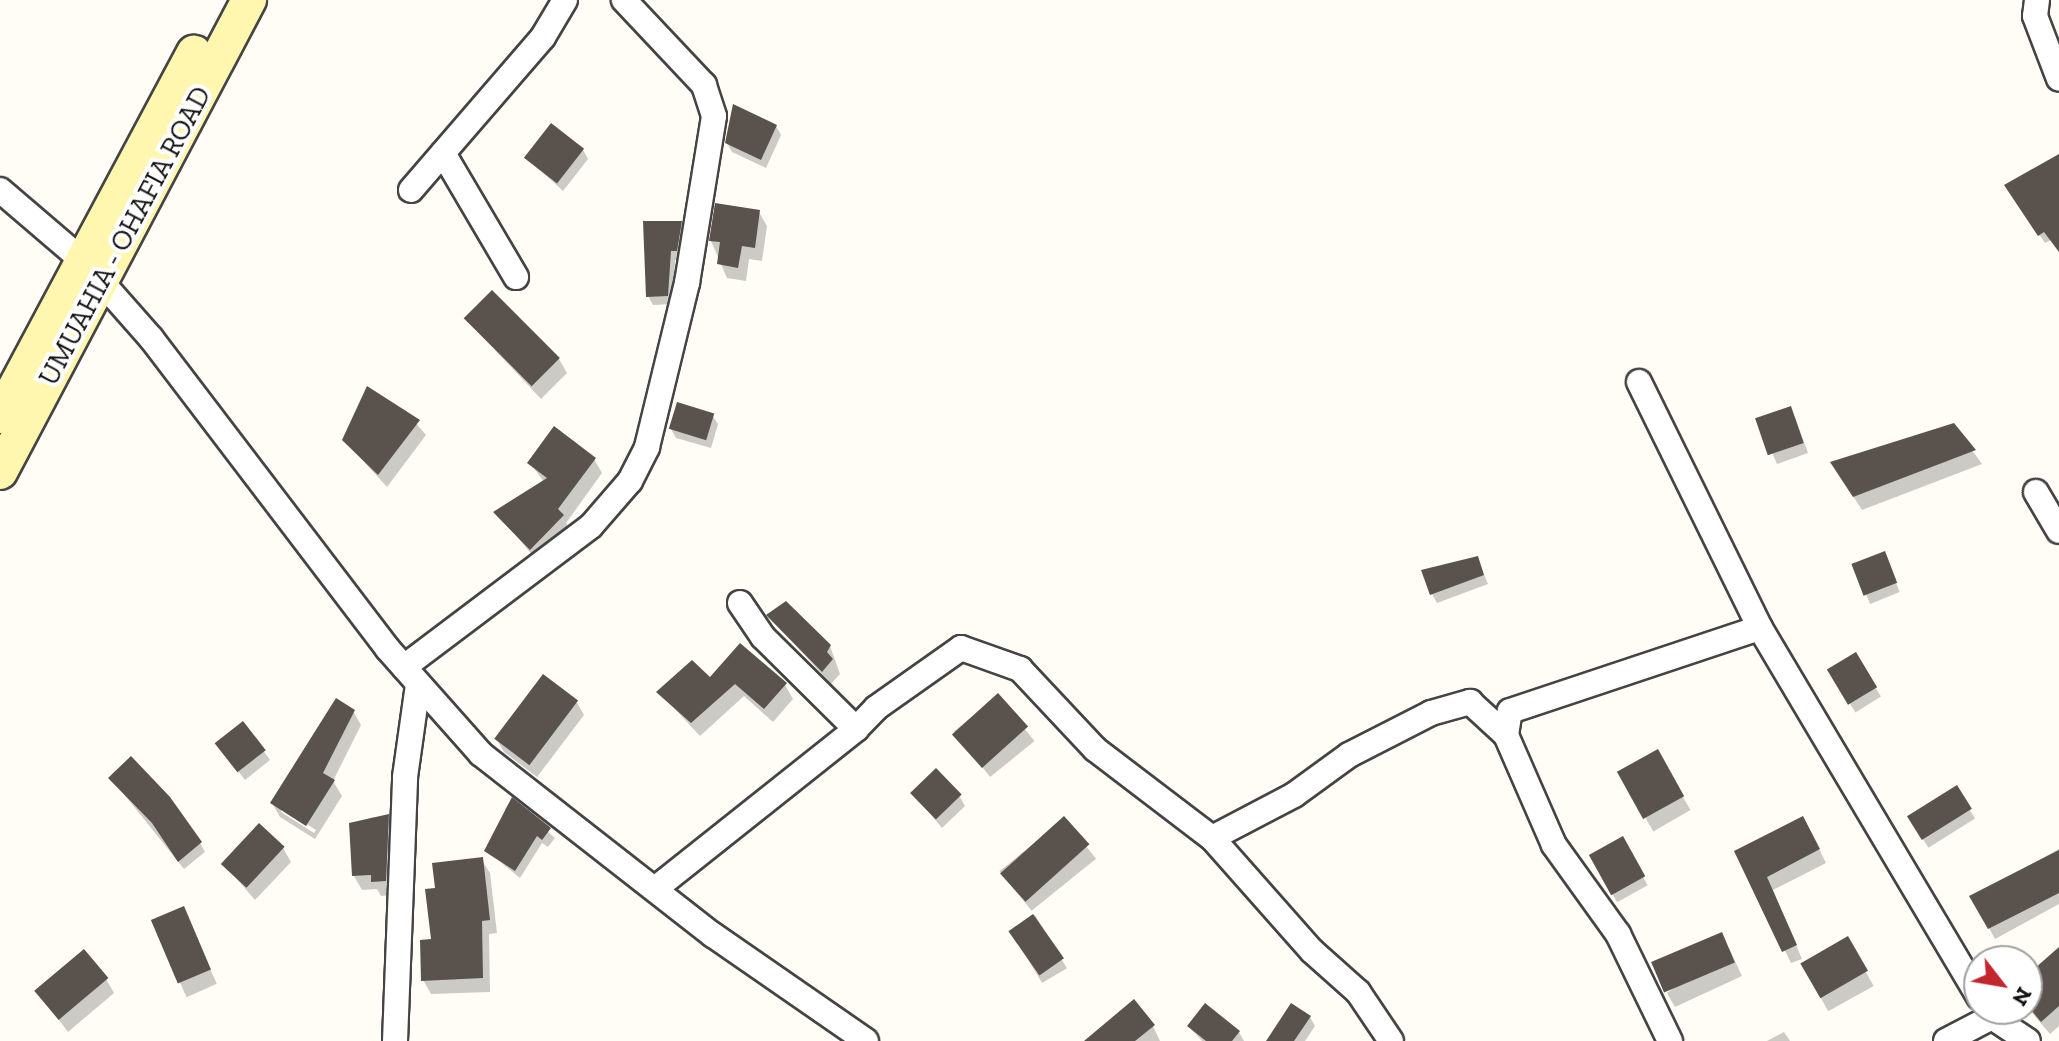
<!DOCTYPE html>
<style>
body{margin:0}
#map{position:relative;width:2059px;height:1041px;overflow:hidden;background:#fffdf5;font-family:"Zilla Slab",serif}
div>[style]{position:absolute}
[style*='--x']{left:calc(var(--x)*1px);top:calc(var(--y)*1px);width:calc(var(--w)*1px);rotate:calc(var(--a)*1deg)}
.shadow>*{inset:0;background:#0003;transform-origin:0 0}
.building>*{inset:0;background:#5a524d;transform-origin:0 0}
.roads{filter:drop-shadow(2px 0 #444) drop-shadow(-2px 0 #444) drop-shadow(0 2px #444) drop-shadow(0 -2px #444)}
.street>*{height:24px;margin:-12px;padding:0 12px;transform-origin:12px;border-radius:12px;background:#fff}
.secondary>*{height:34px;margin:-17px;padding:0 17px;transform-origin:17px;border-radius:17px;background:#fff6b0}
span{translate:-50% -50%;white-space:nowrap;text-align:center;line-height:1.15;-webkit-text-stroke:8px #fff;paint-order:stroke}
.street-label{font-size:28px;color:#111}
.north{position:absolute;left:1963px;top:945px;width:80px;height:80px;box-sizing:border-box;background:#fff;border:2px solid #a0a0a0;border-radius:50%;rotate:121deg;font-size:22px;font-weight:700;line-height:32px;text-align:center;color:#111}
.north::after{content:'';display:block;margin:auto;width:28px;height:36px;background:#c4262e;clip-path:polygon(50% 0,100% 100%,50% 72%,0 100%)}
</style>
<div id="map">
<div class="shadow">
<div style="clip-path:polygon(776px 126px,781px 135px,766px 168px,732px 152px,727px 143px)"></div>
<div style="clip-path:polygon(583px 150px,588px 159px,563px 191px,527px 158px)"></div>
<div style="clip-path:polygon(2059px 156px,2059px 251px,2051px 240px,2045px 243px,2012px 194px)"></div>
<div style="clip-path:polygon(759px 212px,767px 226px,762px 261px,749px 259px,746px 281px,727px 278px,711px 241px)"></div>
<div style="clip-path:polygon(681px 223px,686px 232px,681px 260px,675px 260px,673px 304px,653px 305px,648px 296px)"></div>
<div style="clip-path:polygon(466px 319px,559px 359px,567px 373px,541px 399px)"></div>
<div style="clip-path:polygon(404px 409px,426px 435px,387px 487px,344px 440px)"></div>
<div style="clip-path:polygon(712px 415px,718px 424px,711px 448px,676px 438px,671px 429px)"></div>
<div style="clip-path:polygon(1795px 417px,1808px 453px,1777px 464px,1758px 421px)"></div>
<div style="clip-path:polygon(1954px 425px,1982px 464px,1862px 510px,1840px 476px)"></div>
<div style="clip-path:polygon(594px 459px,602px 473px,566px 523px,570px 531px,539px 563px,496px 512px,544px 482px,530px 463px)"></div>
<div style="left:1884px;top:553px;width:42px;height:32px;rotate:68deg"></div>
<div style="clip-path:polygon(1477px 558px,1488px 584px,1437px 603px,1432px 594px)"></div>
<div style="clip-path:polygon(769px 616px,830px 646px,840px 674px,831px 684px)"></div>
<div style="left:1855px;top:655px;width:49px;height:30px;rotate:58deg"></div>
<div style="clip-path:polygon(710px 680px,785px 685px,793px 699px,773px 722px,744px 696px,700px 736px,659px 692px)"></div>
<div style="left:998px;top:696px;width:58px;height:57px;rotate:51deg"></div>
<div style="clip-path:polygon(576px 701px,584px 715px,537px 777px,504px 752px,496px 738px)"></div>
<div style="clip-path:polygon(evenodd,353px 711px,361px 725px,333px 781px,342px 796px,315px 839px,280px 817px,272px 803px,353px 711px,281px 808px,316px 830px,314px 833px,281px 812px,281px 808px)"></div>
<div style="clip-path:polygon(243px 723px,270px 760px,245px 780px,223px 752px)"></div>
<div style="left:1657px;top:752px;width:67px;height:43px;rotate:60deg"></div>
<div style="clip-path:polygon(111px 778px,200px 843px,205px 852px,184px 869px)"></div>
<div style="left:1956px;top:788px;width:36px;height:55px;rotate:58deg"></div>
<div style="clip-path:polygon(913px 793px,960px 797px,965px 806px,942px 828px)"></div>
<div style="clip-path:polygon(512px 800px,555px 838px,548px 847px,542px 843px,520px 878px,487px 851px,509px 816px,505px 809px)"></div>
<div style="clip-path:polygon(387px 816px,395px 830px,393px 895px,381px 896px,377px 889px,362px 890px,354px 876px,369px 818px)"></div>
<div style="left:1064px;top:819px;width:51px;height:83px;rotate:51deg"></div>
<div style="clip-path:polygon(1810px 831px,1826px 863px,1773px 890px,1802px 959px,1791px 963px,1736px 852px)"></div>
<div style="left:1622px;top:839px;width:53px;height:35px;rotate:61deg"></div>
<div style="clip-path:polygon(283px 848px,291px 862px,255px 900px,223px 863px)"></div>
<div style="clip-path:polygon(2059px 849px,2059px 904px,1995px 939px,1972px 897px)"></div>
<div style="clip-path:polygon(481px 859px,490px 873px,497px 933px,489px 934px,490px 992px,431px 994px,423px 980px,434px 941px,437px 890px)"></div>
<div style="left:183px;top:908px;width:83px;height:33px;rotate:66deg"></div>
<div style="left:1035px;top:915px;width:62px;height:29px;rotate:59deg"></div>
<div style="left:1847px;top:938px;width:55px;height:52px;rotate:61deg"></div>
<div style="clip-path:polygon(1729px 948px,1742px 976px,1675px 1007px,1667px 993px)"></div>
<div style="clip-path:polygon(2059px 960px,2059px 1026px,2050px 1034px,2027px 1007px,2027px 977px)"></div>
<div style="clip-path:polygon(106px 979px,114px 993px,68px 1032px,37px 991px)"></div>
<div style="clip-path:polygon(1310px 1017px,1315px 1026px,1305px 1041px,1272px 1041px)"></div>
<div style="clip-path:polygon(1153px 1026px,1160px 1041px,1087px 1041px)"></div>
<div style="clip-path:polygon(1189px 1026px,1239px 1032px,1244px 1041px,1202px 1041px)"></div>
<div style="clip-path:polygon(1784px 1032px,1790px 1041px,1767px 1041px)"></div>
</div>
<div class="building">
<div style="clip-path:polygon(733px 104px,777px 125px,761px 160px,725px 143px)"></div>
<div style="left:551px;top:123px;width:42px;height:44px;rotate:38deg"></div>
<div style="clip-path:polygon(2059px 154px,2059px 252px,2044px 232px,2038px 236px,2004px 185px)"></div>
<div style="clip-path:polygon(715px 203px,760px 210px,755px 248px,742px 246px,738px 268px,717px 264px,720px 242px,709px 241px)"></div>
<div style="clip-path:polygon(643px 221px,682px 221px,677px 251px,671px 251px,668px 296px,646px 297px)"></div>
<div style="left:492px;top:290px;width:96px;height:40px;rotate:45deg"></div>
<div style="clip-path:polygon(367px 386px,420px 420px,378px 475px,342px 440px)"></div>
<div style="left:677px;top:402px;width:39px;height:28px;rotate:17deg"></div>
<div style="left:1791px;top:406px;width:39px;height:38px;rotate:71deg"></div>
<div style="clip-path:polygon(1954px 423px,1976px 450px,1853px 497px,1830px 462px)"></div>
<div style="clip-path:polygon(554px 426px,596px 458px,558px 509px,564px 515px,530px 550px,493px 512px,547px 478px,527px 463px)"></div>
<div style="left:1885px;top:551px;width:34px;height:36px;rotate:69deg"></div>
<div style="clip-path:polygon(1478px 556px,1484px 575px,1430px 595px,1421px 570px)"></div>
<div style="clip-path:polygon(786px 601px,831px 645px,827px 652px,833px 659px,822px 672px,766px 615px)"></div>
<div style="clip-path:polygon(740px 643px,787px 683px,764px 709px,735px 684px,691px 723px,656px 692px,692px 660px,710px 677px)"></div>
<div style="left:1856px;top:652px;width:41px;height:34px;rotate:59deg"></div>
<div style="left:543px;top:674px;width:44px;height:81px;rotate:37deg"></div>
<div style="left:998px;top:693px;width:45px;height:62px;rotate:48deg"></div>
<div style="clip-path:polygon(336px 698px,355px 710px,323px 773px,335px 780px,306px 826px,270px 803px)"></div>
<div style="left:243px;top:721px;width:37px;height:36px;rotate:52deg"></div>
<div style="left:1658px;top:749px;width:54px;height:47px;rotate:61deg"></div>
<div style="clip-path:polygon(131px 756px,170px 797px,202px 842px,178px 862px,152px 823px,108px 778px)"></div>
<div style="left:936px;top:768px;width:37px;height:36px;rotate:46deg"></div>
<div style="left:1957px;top:785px;width:28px;height:59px;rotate:58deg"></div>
<div style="clip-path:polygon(512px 797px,551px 828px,542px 840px,537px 836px,515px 871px,484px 851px)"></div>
<div style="clip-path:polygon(389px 814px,386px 881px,371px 882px,371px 875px,352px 876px,349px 823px)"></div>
<div style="left:1064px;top:816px;width:38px;height:86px;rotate:48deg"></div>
<div style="clip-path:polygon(1803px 816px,1820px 849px,1767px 877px,1797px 945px,1782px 952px,1734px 851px)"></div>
<div style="left:259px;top:823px;width:35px;height:56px;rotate:43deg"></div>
<div style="left:1623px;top:836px;width:46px;height:39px;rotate:61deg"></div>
<div style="clip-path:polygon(2059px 850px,2059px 893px,1988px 929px,1969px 896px)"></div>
<div style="clip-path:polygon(483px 857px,490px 920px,482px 921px,483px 978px,421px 981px,420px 940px,431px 939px,425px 889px,435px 888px,432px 863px)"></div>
<div style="left:184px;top:906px;width:69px;height:36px;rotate:67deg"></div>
<div style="left:1033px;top:914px;width:54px;height:30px;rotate:55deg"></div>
<div style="left:1722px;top:932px;width:33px;height:77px;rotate:67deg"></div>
<div style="left:1848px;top:936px;width:40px;height:55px;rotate:60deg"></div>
<div style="clip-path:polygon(2059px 947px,2059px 1006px,2041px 1022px,2027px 1005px,2027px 975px)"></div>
<div style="left:84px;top:949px;width:38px;height:65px;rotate:50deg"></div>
<div style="clip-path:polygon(1134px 999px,1155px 1025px,1135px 1041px,1084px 1041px)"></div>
<div style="clip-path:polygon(1205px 1003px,1240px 1031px,1232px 1041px,1206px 1041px,1187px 1026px)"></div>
<div style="clip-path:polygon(1291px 1003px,1311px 1016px,1294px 1041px,1266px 1041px)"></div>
</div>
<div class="roads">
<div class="street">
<div style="--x:2037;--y:0;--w:16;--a:97"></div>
<div style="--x:2035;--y:16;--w:67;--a:69.1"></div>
<div style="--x:443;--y:153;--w:144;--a:59.5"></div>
<div style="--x:0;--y:190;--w:109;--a:40.5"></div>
<div style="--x:83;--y:261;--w:103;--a:48.6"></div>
<div style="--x:151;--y:338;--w:390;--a:52.7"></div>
<div style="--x:387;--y:648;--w:142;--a:48.4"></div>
<div style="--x:481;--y:754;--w:294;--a:38"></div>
<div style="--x:713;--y:935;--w:186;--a:34.7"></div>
<div style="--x:411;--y:190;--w:202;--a:-49.2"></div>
<div style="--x:543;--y:37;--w:43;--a:-59.3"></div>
<div style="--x:1639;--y:382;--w:274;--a:63.8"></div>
<div style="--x:1760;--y:628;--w:429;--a:59.3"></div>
<div style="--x:2036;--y:492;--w:45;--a:59.5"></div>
<div style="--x:740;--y:603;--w:41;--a:55.9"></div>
<div style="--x:763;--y:637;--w:131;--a:44.7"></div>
<div style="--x:856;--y:729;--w:29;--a:-46"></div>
<div style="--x:876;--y:708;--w:104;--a:-35.2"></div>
<div style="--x:961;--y:648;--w:63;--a:19.6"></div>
<div style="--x:1020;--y:669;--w:110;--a:46.8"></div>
<div style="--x:1095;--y:749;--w:147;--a:37.3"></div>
<div style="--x:1212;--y:838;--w:93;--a:-27.7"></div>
<div style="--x:1294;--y:795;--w:68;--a:-36"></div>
<div style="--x:1349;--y:755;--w:92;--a:-27.1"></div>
<div style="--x:1431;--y:713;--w:41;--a:-15.8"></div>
<div style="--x:1470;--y:702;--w:49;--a:42.5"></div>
<div style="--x:404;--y:667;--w:234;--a:-37"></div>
<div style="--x:591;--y:526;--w:60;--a:-49.1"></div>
<div style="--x:630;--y:481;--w:38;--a:-63"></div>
<div style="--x:647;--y:447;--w:169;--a:-76.3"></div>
<div style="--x:687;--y:283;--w:169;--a:-80.8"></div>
<div style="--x:714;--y:116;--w:33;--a:-108"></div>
<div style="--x:704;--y:85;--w:117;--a:-133.3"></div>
<div style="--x:1212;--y:838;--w:151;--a:48.5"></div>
<div style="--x:1312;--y:951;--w:62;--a:41.7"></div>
<div style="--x:1358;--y:992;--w:59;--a:56"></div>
<div style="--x:655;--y:889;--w:257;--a:-38.5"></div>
<div style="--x:1992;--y:1017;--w:43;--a:33.7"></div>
<div style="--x:395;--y:1041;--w:264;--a:-87.8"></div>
<div style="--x:405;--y:777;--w:93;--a:-82"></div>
<div style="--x:1670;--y:1041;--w:119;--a:-115.9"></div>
<div style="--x:1618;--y:934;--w:110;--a:-125.7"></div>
<div style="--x:1554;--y:845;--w:120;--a:-113.6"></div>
<div style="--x:1506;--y:735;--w:24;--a:-81"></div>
<div style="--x:1510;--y:711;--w:263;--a:-18.4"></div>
<div style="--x:1946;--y:1041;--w:52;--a:-27.6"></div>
<div style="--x:1992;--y:1017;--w:9;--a:-122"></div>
</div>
<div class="secondary">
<div style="--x:0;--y:416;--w:412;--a:-61.9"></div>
<div style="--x:0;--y:472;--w:534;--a:-62.19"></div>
</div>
</div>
<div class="street-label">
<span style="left:125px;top:236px;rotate:-62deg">UMUAHIA - OHAFIA ROAD</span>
</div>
<div class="north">N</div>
</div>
